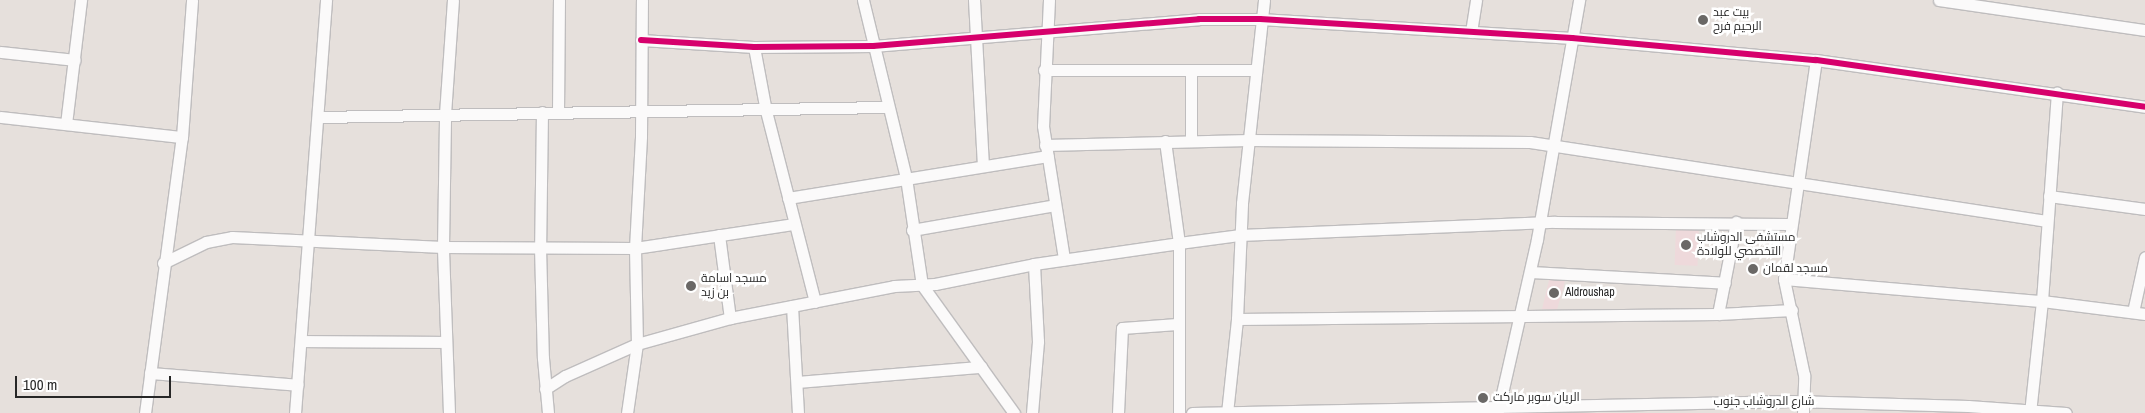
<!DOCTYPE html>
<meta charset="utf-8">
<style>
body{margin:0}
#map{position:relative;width:2145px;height:413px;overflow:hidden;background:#e6e0dc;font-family:"Archivo Narrow",Cairo,sans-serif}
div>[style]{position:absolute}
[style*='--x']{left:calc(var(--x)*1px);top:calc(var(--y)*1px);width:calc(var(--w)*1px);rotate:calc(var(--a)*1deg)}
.medical>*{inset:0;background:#eed9db;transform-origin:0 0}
.roads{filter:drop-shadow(1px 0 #bfbdbe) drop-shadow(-1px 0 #bfbdbe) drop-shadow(0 1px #bfbdbe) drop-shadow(0 -1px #bfbdbe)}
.minor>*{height:11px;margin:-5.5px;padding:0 5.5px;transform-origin:5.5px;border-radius:5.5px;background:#fbfafa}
.cycleway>*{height:6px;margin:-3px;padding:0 3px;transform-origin:3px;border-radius:3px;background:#d6006c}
.dots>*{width:14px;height:14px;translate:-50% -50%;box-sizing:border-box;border:2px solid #fff;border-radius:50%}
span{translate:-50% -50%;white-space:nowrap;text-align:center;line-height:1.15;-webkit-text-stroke:5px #fff;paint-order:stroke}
.poi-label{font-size:12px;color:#272727}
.left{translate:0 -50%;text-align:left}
.street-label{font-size:12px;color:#272727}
.scale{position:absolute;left:15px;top:376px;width:156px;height:22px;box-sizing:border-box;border:2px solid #272727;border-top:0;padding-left:6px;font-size:15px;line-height:18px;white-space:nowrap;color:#272727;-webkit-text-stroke:4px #fff;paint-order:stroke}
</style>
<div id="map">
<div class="medical">
<div style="left:1676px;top:224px;width:23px;height:41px;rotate:2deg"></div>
<div style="clip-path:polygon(1550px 276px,1566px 277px,1557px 310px,1542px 309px)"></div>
</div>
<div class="roads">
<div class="minor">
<div style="--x:863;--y:0;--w:183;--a:76.4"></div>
<div style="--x:906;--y:178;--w:108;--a:81.5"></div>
<div style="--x:922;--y:285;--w:158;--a:54.3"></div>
<div style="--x:974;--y:0;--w:166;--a:86.9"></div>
<div style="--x:1049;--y:0;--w:126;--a:92.7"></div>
<div style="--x:1043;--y:126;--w:135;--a:81"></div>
<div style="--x:1939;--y:0;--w:208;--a:8.3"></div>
<div style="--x:1471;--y:32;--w:32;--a:-81"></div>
<div style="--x:641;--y:40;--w:113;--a:3.5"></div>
<div style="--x:754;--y:47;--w:119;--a:-0.5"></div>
<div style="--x:873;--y:46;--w:327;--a:-4.7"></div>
<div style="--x:1199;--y:19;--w:61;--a:0"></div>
<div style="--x:1260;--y:19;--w:313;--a:3.5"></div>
<div style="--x:1572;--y:38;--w:245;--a:5.2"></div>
<div style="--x:1816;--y:60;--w:332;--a:8.1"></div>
<div style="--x:754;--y:47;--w:65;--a:79.4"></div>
<div style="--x:766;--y:111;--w:197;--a:75.6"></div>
<div style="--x:0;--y:52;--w:75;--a:6.1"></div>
<div style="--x:1044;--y:70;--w:211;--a:0"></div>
<div style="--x:1191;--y:70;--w:71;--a:90"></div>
<div style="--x:542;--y:112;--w:135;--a:90.8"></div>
<div style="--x:540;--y:247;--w:111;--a:88.5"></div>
<div style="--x:543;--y:358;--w:55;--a:84.8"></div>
<div style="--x:558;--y:112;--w:112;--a:-89.5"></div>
<div style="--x:0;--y:117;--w:183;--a:6.3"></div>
<div style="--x:318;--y:117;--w:569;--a:-1.01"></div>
<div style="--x:66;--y:124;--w:125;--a:-83.1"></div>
<div style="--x:1165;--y:141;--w:103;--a:82.2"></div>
<div style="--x:1179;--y:243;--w:170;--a:90"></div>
<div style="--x:1045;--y:145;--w:204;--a:-1.4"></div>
<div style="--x:1249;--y:140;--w:281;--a:0.4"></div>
<div style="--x:1530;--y:142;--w:523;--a:8.69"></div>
<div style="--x:2049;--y:196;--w:97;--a:7.7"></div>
<div style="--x:788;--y:198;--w:263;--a:-9.2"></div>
<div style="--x:912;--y:230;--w:145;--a:-9.9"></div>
<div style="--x:719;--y:235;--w:84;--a:82.5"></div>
<div style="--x:163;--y:263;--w:48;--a:-26"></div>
<div style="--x:206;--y:242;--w:26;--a:-11"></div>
<div style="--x:232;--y:237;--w:211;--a:2.7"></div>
<div style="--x:443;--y:247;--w:192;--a:0.3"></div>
<div style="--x:635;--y:248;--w:161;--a:-8.6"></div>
<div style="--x:1531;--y:272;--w:194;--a:3.2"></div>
<div style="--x:1784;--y:279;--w:259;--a:4.9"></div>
<div style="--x:2042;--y:301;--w:104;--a:7.2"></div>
<div style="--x:792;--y:306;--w:107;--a:86.8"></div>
<div style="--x:2133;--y:312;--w:56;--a:-77.7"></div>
<div style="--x:1718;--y:314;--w:94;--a:-78.9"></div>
<div style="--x:1237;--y:319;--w:481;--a:-0.6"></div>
<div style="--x:1718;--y:314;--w:74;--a:-3.1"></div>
<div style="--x:301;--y:341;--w:144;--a:0.4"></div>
<div style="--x:150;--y:373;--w:148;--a:4.6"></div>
<div style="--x:797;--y:382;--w:185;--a:-4.7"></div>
<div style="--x:545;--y:389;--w:24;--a:-33"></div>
<div style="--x:565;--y:376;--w:79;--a:-24"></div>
<div style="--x:637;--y:344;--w:97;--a:-15.6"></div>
<div style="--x:730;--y:318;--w:167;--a:-11"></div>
<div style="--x:894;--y:286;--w:41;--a:-2.8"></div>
<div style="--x:935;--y:284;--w:101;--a:-11.4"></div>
<div style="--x:1034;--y:264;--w:147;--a:-8.2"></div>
<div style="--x:1179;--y:243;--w:62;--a:-7.5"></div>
<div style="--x:1240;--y:235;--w:315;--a:-2.4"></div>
<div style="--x:1555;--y:222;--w:235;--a:0.5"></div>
<div style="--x:1498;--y:411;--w:176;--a:-77.2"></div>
<div style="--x:1537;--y:239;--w:243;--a:-80"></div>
<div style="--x:145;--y:413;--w:278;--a:-82.4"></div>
<div style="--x:182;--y:137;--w:137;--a:-85.8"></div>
<div style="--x:295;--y:413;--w:414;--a:-85.7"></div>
<div style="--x:449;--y:413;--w:166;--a:-92.1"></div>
<div style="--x:443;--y:247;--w:133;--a:-89.1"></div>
<div style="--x:445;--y:114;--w:114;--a:-86"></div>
<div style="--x:627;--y:413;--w:70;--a:-81.8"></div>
<div style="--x:637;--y:344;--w:96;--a:-91.2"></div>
<div style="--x:635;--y:248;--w:112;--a:-86.9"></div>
<div style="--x:641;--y:136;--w:136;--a:-89.6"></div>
<div style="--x:1032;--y:413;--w:72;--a:-85.2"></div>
<div style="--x:1038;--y:341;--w:77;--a:-93"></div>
<div style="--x:1118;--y:413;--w:85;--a:-87.3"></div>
<div style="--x:1122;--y:328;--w:55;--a:-4.2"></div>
<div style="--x:1192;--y:413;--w:601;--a:-1.14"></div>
<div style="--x:1793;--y:401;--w:175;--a:1.6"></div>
<div style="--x:1968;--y:406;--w:98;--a:4.1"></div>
<div style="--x:1227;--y:413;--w:95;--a:-83.9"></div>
<div style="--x:1237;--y:319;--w:116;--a:-87.5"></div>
<div style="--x:1242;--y:203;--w:204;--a:-83.8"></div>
<div style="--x:1803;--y:413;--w:38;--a:-88"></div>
<div style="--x:1804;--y:375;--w:98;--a:-101.8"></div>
<div style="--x:1784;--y:279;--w:221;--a:-81.7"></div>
<div style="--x:2030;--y:413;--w:113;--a:-83.9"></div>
<div style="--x:2042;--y:301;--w:209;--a:-85.9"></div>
</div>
</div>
<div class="cycleway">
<div style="--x:641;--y:40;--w:113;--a:3.5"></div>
<div style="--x:754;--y:47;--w:119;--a:-0.5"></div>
<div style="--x:873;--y:46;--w:327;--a:-4.7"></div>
<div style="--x:1199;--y:19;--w:61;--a:0"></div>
<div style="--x:1260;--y:19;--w:313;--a:3.5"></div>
<div style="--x:1572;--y:38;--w:245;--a:5.2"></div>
<div style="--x:1816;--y:60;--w:332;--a:8.1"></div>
</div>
<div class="dots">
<div style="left:1703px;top:20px;background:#6a6866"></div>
<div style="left:1686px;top:245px;background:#6a6866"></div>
<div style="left:1753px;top:269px;background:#6a6866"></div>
<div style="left:691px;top:286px;background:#6a6866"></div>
<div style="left:1554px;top:293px;background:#6a6866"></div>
<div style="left:1483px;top:398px;background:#6a6866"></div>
</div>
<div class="poi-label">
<span class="left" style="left:1713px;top:20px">بيت عبد<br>الرحيم فرح</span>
<span class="left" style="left:1697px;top:245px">مستشفى الدروشاب<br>التخصصي للولادة</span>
<span class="left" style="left:1763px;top:269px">مسجد لقمان</span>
<span class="left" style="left:701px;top:286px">مسجد اسامة<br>بن زيد</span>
<span class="left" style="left:1565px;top:293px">Aldroushap</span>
<span class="left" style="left:1493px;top:398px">الريان سوبر ماركت</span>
</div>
<div class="street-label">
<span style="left:1764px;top:402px">شارع الدروشاب جنوب</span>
</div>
<div class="scale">100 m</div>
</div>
